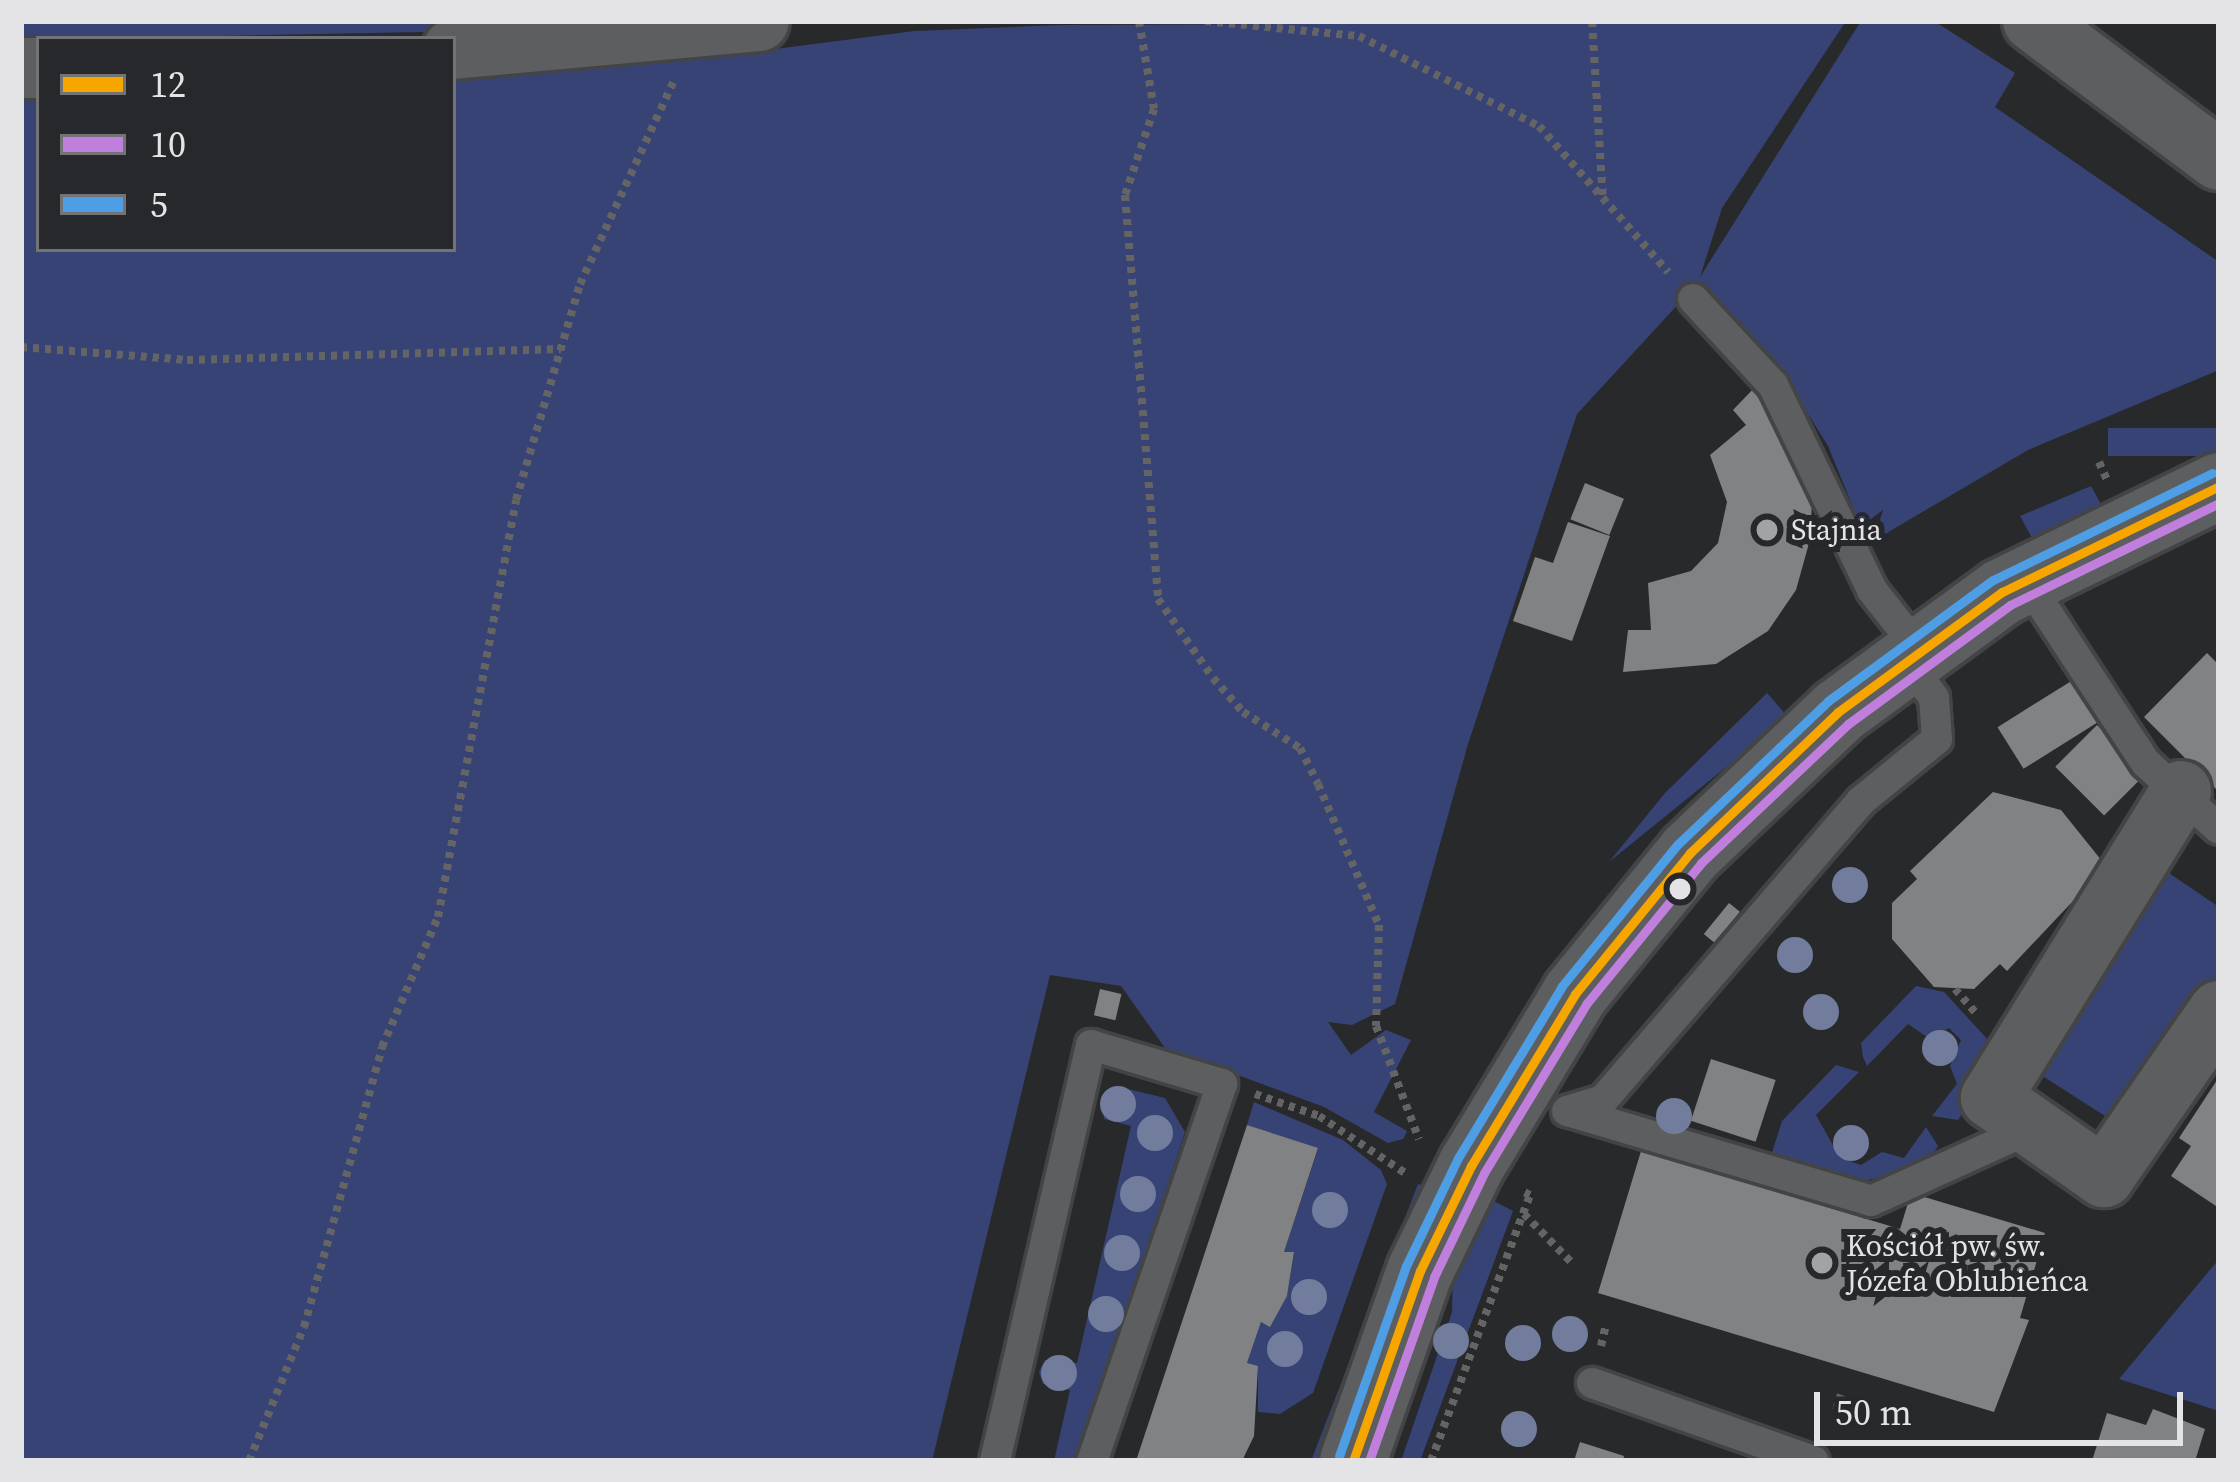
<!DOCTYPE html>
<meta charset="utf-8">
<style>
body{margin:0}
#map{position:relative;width:2240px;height:1482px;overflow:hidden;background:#28292a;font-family:"Source Serif 4",serif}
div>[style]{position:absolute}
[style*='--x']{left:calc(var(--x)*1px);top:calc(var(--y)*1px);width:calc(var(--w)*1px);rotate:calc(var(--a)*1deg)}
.green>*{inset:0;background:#374375;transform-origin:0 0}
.building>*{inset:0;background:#818283;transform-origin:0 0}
.path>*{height:8px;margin-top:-4px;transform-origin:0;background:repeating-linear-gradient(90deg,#646465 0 6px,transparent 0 12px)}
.roads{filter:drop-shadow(3px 0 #434445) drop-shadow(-3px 0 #434445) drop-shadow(0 3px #434445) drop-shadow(0 -3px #434445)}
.lane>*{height:30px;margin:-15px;padding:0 15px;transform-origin:15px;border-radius:15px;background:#5d5e5f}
.street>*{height:60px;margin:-30px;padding:0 30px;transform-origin:30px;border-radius:30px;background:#5d5e5f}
.secondary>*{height:66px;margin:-33px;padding:0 33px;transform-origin:33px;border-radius:33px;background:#5d5e5f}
.bus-1>*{height:9px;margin:-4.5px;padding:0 4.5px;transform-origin:4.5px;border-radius:4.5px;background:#f7a600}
.bus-2>*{height:9px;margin:-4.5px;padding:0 4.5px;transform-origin:4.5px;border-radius:4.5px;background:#c07fdc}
.bus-3>*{height:9px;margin:-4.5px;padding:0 4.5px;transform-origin:4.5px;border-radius:4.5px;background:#4d9ee5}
.trees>*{width:36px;height:36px;margin:-18px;border-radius:50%;background:#727d9d}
.dots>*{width:33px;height:33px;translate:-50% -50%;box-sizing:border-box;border:6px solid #27282b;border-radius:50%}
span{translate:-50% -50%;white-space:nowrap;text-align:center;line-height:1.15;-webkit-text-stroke:12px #27282b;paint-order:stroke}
.poi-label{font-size:30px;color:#e4e4e6}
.left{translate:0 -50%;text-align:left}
.frame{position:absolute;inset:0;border:24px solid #e4e4e6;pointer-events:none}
.legend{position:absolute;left:36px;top:36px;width:420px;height:216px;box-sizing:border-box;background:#27282b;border:3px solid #737376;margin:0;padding:15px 21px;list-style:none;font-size:36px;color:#e4e4e6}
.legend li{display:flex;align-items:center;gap:24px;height:60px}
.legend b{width:60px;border:3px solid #737376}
.scale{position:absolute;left:1814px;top:1392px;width:369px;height:54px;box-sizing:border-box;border:6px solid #e4e4e6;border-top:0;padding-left:15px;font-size:36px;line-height:42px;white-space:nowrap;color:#e4e4e6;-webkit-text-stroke:9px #27282b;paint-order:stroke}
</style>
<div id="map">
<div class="green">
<div style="clip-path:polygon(21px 21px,546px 21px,423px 32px,21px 40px)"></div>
<div style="clip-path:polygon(1846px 21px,1722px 208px,1700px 277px,1861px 21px,1934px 21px,2015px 73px,1995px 107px,2219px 262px,2219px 370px,2028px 450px,1868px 544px,1828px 446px,1790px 385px,1694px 287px,1577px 414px,1468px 744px,1395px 1004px,1352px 1025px,1328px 1022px,1351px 1055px,1386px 1030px,1411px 1040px,1374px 1112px,1407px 1131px,1403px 1139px,1388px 1143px,1324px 1107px,1165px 1048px,1121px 986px,1050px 975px,932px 1461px,21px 1461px,21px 81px,39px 80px,39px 249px,453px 249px,453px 68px,684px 61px,914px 31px,1062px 25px)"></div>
<div style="left:2219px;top:428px;width:28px;height:111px;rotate:90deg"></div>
<div style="clip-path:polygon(2091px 486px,2102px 506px,2033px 540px,2020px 516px)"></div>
<div style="clip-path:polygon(1767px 693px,1788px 717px,1609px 862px,1665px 793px)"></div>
<div style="clip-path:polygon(2163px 869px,2219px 907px,2219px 977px,2119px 1125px,2027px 1066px)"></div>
<div style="clip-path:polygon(1916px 986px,1944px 992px,2001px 1054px,1958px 1120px,1932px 1116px,1957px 1084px,1950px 1066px,1961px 1040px,1949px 1028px,1930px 1039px,1908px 1024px,1867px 1066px,1863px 1057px,1861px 1043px)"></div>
<div style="clip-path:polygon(1836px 1065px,1859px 1072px,1816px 1115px,1840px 1158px,1861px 1165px,1882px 1152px,1904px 1158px,1926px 1127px,1938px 1146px,1925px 1166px,1856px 1183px,1770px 1159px,1782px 1121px)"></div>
<div style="clip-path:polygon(1128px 1089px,1165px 1098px,1185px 1132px,1078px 1461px,1054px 1461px,1070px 1390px,1043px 1384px,1039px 1372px,1045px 1360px,1077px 1363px,1131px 1126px,1104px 1119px,1101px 1098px)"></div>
<div style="clip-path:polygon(1254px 1102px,1343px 1140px,1381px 1170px,1387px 1184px,1313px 1393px,1280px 1414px,1258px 1412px,1258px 1367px,1247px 1363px,1261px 1322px,1270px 1326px,1287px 1296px,1294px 1253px,1284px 1252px,1318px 1149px,1247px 1125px)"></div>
<div style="clip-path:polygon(1418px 1184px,1424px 1186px,1322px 1461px,1311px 1461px)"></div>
<div style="clip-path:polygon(1488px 1198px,1513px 1211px,1420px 1461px,1401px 1461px,1452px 1312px,1453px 1265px)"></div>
<div style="clip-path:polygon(2219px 1259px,2219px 1411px,2119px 1379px)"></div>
</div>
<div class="building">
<div style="clip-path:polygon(1757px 385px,1812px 490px,1811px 536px,1796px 590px,1768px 631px,1716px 664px,1623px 672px,1628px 630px,1651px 630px,1648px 583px,1691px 571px,1718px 543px,1727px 502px,1710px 455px,1746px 425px,1733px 410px)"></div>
<div style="left:1585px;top:483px;width:42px;height:39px;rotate:22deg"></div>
<div style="clip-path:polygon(1568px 522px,1610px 536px,1572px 641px,1513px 621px,1535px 557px,1553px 563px)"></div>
<div style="clip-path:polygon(2207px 653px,2219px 665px,2219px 792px,2144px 717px)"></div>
<div style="left:2073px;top:680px;width:49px;height:89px;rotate:58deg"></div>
<div style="left:2097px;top:725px;width:69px;height:59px;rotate:45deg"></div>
<div style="clip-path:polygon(1993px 792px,2061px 810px,2106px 866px,2007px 971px,2000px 964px,1974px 989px,1934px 987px,1892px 939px,1892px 903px,1917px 879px,1910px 871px)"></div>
<div style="left:1729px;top:903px;width:14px;height:40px;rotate:39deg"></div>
<div style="left:1100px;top:989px;width:22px;height:27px;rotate:13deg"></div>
<div style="left:1711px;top:1059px;width:68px;height:65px;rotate:18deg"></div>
<div style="clip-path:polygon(2219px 1077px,2219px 1208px,2171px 1176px,2191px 1146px,2179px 1138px)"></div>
<div style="clip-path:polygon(1247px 1125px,1318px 1148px,1284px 1252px,1294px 1252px,1287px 1296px,1270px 1327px,1261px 1322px,1247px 1363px,1258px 1366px,1254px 1436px,1242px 1461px,1136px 1461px)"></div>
<div style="clip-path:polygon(1641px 1151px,1900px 1229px,1911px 1193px,2045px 1233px,2020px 1318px,2029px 1320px,1994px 1412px,1598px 1293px)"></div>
<div style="clip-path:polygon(2153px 1409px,2205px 1429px,2195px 1461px,2092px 1461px,2107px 1413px,2146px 1425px)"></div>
<div style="clip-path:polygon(1580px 1442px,1624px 1456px,1623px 1461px,1574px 1461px)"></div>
</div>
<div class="path">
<div style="--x:1139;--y:21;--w:89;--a:80.3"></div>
<div style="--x:1154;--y:109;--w:91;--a:108.6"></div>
<div style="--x:1125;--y:195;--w:405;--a:85.3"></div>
<div style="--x:1158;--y:599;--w:96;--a:55.2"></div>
<div style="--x:1213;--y:678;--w:45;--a:48.6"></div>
<div style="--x:1243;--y:712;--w:67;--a:32.3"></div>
<div style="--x:1300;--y:748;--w:40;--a:63.4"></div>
<div style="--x:1318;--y:784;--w:154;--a:66.6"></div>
<div style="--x:1379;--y:925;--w:101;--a:91.7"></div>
<div style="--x:1376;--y:1026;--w:121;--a:69.2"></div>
<div style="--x:1205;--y:21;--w:155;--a:5.6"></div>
<div style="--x:1359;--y:36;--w:201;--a:26.6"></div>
<div style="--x:1539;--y:126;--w:195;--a:48.5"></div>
<div style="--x:1592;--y:21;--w:178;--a:86.5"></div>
<div style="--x:21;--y:347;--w:167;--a:4.5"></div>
<div style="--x:187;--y:360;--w:374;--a:-1.7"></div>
<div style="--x:2099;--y:462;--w:22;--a:66"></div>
<div style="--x:1955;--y:989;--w:35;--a:49"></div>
<div style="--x:1255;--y:1094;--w:68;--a:19"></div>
<div style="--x:1319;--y:1116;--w:103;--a:33.5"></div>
<div style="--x:1524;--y:1214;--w:70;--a:45.6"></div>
<div style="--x:1601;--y:1346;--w:22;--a:-77"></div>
<div style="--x:1836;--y:1410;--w:16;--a:-72"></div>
<div style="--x:249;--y:1461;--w:145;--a:-67.7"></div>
<div style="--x:304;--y:1327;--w:291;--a:-74.4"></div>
<div style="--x:382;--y:1047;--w:142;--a:-66.7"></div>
<div style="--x:438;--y:917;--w:424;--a:-79.4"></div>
<div style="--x:516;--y:500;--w:225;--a:-73.5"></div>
<div style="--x:580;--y:284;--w:224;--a:-65.2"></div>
<div style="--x:1431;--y:1461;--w:284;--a:-69.6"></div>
<div style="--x:1530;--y:1195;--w:9;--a:-153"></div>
</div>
<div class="roads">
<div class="lane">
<div style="--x:1693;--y:299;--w:117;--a:47.1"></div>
<div style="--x:1773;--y:385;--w:228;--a:64.2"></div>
<div style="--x:1872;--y:590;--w:76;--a:51.9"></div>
<div style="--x:2025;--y:579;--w:220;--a:56.7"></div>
<div style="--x:2146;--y:763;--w:98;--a:42.1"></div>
<div style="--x:1567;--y:1111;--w:38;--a:-17"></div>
<div style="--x:1603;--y:1100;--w:395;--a:-49.2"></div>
<div style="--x:1861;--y:801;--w:98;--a:-39.2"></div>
<div style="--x:1937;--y:739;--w:41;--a:-94.2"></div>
<div style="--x:1934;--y:698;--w:47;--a:-125.4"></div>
<div style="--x:1568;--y:1111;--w:316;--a:16.5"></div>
<div style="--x:1871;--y:1201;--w:175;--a:-24.4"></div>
<div style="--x:1592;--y:1383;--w:235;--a:19.4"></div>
<div style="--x:995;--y:1461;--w:427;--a:-77"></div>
<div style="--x:1091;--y:1045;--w:137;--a:16.6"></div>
<div style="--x:1222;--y:1084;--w:399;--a:109"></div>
</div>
<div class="street">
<div style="--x:2033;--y:21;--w:232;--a:36.8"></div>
<div style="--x:453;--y:49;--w:307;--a:-5.2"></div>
<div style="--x:21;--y:68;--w:18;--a:0"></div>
<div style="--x:2181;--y:791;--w:361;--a:121.8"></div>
<div style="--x:1991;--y:1098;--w:138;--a:35"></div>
<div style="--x:2104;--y:1177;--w:202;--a:-55.3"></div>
</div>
<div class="secondary">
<div style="--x:1353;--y:1461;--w:201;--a:-70.6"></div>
<div style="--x:1420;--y:1271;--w:117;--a:-64.1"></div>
<div style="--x:1471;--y:1166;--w:201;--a:-58.8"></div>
<div style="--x:1575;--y:994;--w:182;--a:-50.8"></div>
<div style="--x:1690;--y:853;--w:204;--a:-43.6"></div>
<div style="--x:1838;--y:712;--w:203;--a:-36.2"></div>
<div style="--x:2002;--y:592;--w:242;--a:-26"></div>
</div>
</div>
<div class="bus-1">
<div style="--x:1353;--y:1461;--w:201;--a:-70.6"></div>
<div style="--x:1420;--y:1271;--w:117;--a:-64.1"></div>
<div style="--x:1471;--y:1166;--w:201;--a:-58.8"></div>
<div style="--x:1575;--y:994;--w:182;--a:-50.8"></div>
<div style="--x:1690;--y:853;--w:204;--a:-43.6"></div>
<div style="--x:1838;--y:712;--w:203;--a:-36.2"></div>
<div style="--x:2002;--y:592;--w:242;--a:-26"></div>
</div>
<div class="bus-2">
<div style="--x:1369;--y:1461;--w:195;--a:-70.5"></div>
<div style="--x:1434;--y:1277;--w:115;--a:-64.3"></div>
<div style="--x:1484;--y:1173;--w:199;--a:-58.8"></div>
<div style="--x:1587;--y:1003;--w:181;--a:-50.8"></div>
<div style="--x:1701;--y:863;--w:202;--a:-43.4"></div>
<div style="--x:1848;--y:724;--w:201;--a:-36.3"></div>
<div style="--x:2010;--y:605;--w:233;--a:-26"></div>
</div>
<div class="bus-3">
<div style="--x:1339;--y:1456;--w:201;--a:-70.6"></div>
<div style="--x:1406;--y:1266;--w:120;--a:-64.3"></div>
<div style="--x:1458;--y:1158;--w:201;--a:-58.8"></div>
<div style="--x:1562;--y:986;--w:183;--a:-50.8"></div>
<div style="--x:1678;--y:844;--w:207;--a:-43.6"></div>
<div style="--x:1828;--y:701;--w:205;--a:-36.3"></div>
<div style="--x:1993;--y:580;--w:244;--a:-26"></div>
</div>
<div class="trees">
<div style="left:1850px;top:885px"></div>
<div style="left:1795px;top:955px"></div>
<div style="left:1821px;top:1012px"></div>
<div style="left:1940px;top:1048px"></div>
<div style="left:1118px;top:1104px"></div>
<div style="left:1674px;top:1116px"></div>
<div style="left:1155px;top:1133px"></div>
<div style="left:1851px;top:1143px"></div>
<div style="left:1138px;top:1194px"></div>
<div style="left:1330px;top:1210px"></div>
<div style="left:1122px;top:1253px"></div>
<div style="left:1309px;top:1297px"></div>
<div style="left:1106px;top:1314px"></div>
<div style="left:1570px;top:1334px"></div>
<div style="left:1451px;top:1341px"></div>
<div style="left:1523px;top:1343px"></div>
<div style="left:1285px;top:1349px"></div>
<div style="left:1059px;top:1373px"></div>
<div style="left:1519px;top:1429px"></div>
</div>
<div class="dots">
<div style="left:1767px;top:530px;background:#a2a3a4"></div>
<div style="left:1680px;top:889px;background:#e4e4e6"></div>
<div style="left:1822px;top:1263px;background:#a2a3a4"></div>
</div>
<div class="poi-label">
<span class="left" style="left:1791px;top:530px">Stajnia</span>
<span class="left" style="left:1846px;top:1263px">Kościół pw. św.<br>Józefa Oblubieńca</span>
</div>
<div class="frame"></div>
<ul class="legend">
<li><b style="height:15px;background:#f7a600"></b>12</li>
<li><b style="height:15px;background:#c07fdc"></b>10</li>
<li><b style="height:15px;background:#4d9ee5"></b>5</li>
</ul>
<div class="scale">50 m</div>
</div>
